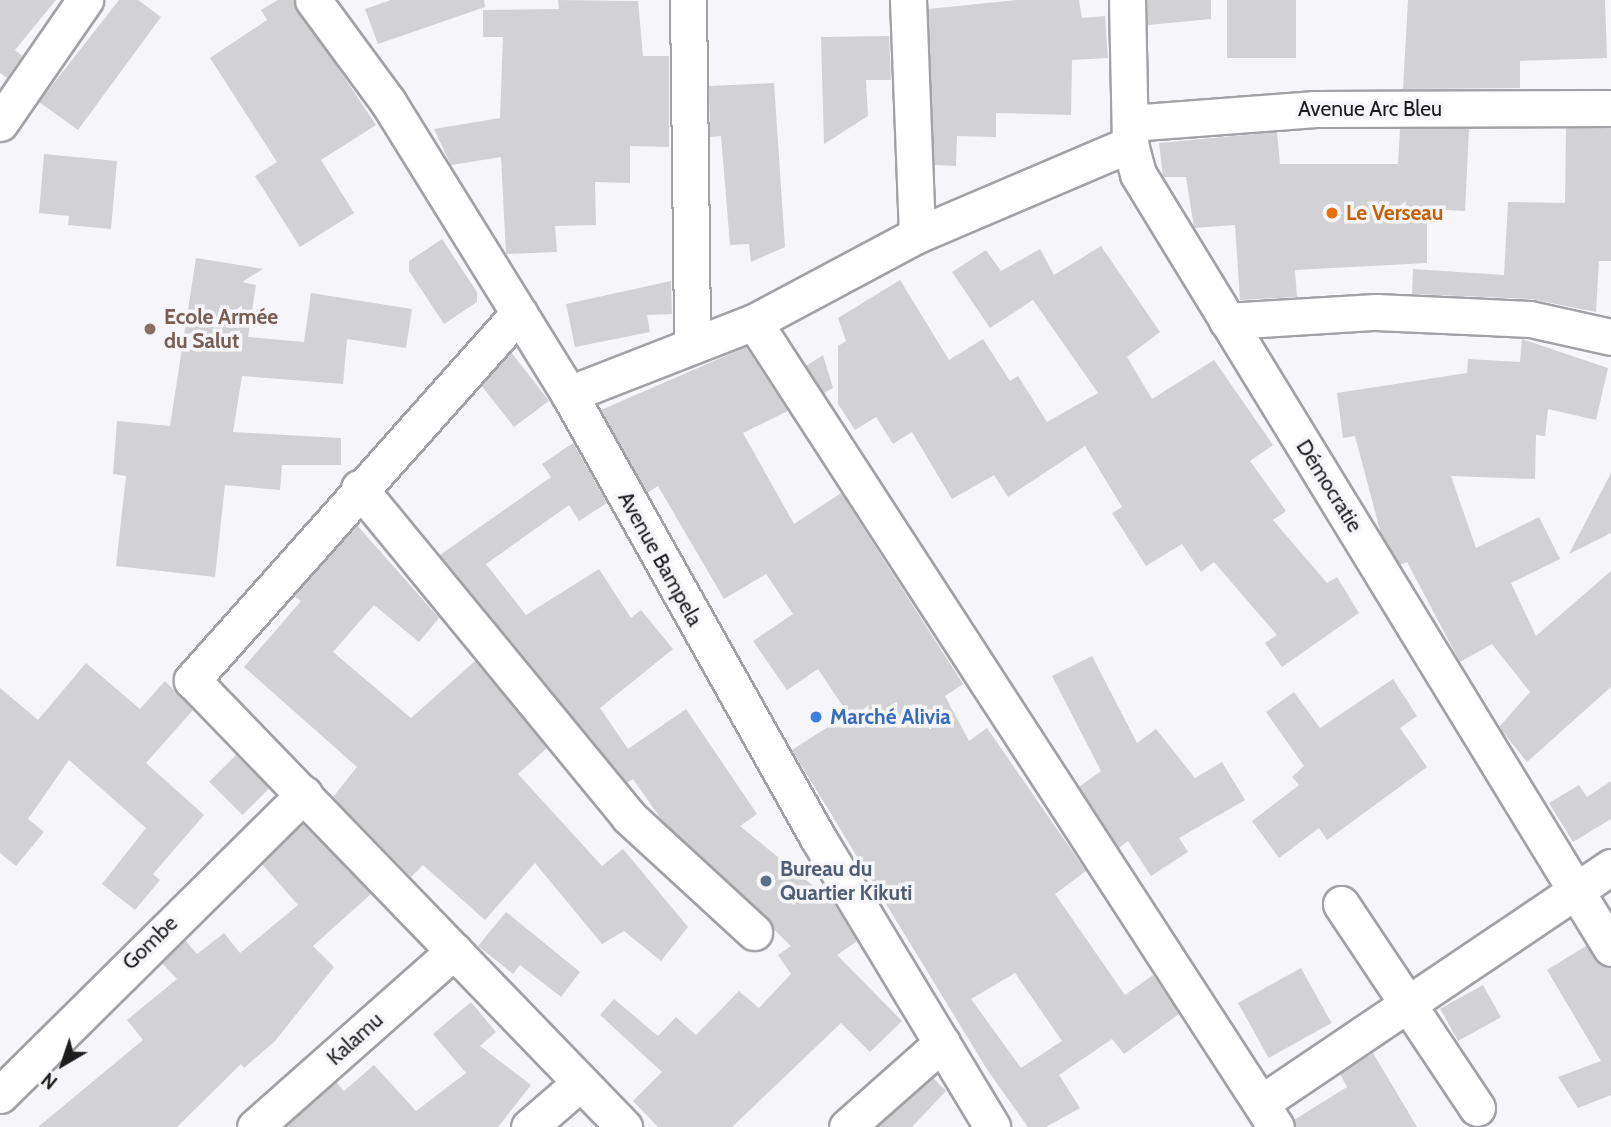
<!DOCTYPE html>
<meta charset="utf-8">
<style>
body{margin:0}
#map{position:relative;width:1611px;height:1127px;overflow:hidden;background:#f6f6fa;font-family:Cabin,sans-serif}
div>[style]{position:absolute}
[style*='--x']{left:calc(var(--x)*1px);top:calc(var(--y)*1px);width:calc(var(--w)*1px);rotate:calc(var(--a)*1deg)}
.building>*{inset:0;background:#d2d1d4;transform-origin:0 0}
.roads{filter:drop-shadow(2px 0 #a1a2a5) drop-shadow(-2px 0 #a1a2a5) drop-shadow(0 2px #a1a2a5) drop-shadow(0 -2px #a1a2a5)}
.minor>*{height:35px;margin:-17.5px;padding:0 17.5px;transform-origin:17.5px;border-radius:17.5px;background:#fff}
.dots>*{width:19px;height:19px;translate:-50% -50%;box-sizing:border-box;border:4px solid #f6f6fa;border-radius:50%}
span{translate:-50% -50%;white-space:nowrap;text-align:center;line-height:1.15;-webkit-text-stroke:7px #f6f6fa;paint-order:stroke}
.street-label{font-size:21px;color:#1d1d1e}
.food-label{font-size:21px;color:#c56008;font-weight:700}
.left{translate:0 -50%;text-align:left}
.education-label{font-size:21px;color:#785e54;font-weight:700}
.shop-label{font-size:21px;color:#366cbe;font-weight:700}
.service-label{font-size:21px;color:#4e5e75;font-weight:700}
.north{position:absolute;left:28px;top:1029px;width:70px;height:70px;-webkit-text-stroke:5px #f6f6fa;paint-order:stroke;rotate:219deg;font-size:19px;font-weight:700;line-height:28px;text-align:center;color:#1d1d1e}
.north::after{content:'';display:block;margin:auto;width:24px;height:32px;background:#1d1d1e;clip-path:polygon(50% 0,100% 100%,50% 72%,0 100%)}
</style>
<div id="map">
<div class="building">
<div style="clip-path:polygon(0 0,56px 0,15px 50px,22px 56px,7px 78px,0 73px)"></div>
<div style="clip-path:polygon(119px 0,138px 0,161px 17px,78px 130px,39px 102px)"></div>
<div style="clip-path:polygon(278px 0,293px 0,376px 125px,321px 160px,354px 213px,300px 247px,255px 176px,277px 162px,210px 58px,267px 20px,261px 10px)"></div>
<div style="clip-path:polygon(391px 0,484px 0,485px 7px,378px 44px,365px 9px)"></div>
<div style="clip-path:polygon(558px 0,638px 1px,643px 56px,669px 56px,669px 147px,630px 146px,630px 183px,595px 182px,596px 225px,555px 226px,557px 252px,506px 254px,501px 157px,451px 165px,434px 129px,500px 118px,503px 37px,483px 37px,483px 10px,559px 9px)"></div>
<div style="clip-path:polygon(1017px 0,1079px 0,1082px 18px,1105px 16px,1108px 58px,1072px 60px,1071px 115px,996px 113px,996px 137px,957px 136px,956px 166px,934px 165px,928px 9px)"></div>
<div style="clip-path:polygon(1147px 0,1211px 0,1211px 19px,1148px 25px)"></div>
<div style="left:1227px;top:0;width:69px;height:58px"></div>
<div style="clip-path:polygon(1408px 0,1605px 0,1607px 58px,1520px 61px,1520px 88px,1403px 89px)"></div>
<div style="clip-path:polygon(889px 36px,891px 80px,866px 80px,868px 116px,824px 144px,821px 37px)"></div>
<div style="clip-path:polygon(774px 83px,785px 247px,751px 262px,749px 244px,730px 245px,721px 136px,710px 137px,709px 86px)"></div>
<div style="clip-path:polygon(1566px 128px,1611px 128px,1611px 261px,1599px 261px,1596px 312px,1531px 299px,1412px 294px,1413px 269px,1504px 275px,1508px 202px,1565px 203px)"></div>
<div style="clip-path:polygon(1400px 129px,1469px 129px,1465px 211px,1427px 209px,1427px 263px,1295px 270px,1297px 297px,1240px 300px,1235px 225px,1194px 228px,1186px 177px,1163px 177px,1159px 143px,1277px 132px,1280px 164px,1398px 164px)"></div>
<div style="clip-path:polygon(44px 154px,117px 161px,111px 229px,68px 225px,69px 216px,39px 213px)"></div>
<div style="clip-path:polygon(442px 239px,477px 292px,477px 302px,444px 324px,409px 271px,409px 261px)"></div>
<div style="clip-path:polygon(1101px 246px,1160px 332px,1127px 357px,1152px 399px,1214px 360px,1273px 445px,1250px 461px,1286px 511px,1273px 520px,1327px 583px,1337px 577px,1359px 613px,1282px 667px,1265px 643px,1277px 635px,1214px 562px,1201px 572px,1182px 544px,1146px 566px,1112px 513px,1122px 507px,1085px 446px,1008px 497px,994px 475px,952px 499px,912px 432px,893px 444px,876px 417px,855px 430px,838px 404px,838px 346px,846px 341px,838px 318px,900px 280px,949px 360px,983px 339px,1010px 381px,1018px 376px,1047px 422px,1098px 393px,1033px 300px,990px 328px,952px 272px,986px 250px,1001px 271px,1040px 249px,1054px 275px)"></div>
<div style="clip-path:polygon(196px 258px,263px 269px,242px 282px,256px 285px,248px 337px,304px 342px,311px 293px,412px 309px,406px 348px,347px 339px,343px 384px,242px 376px,233px 432px,341px 438px,341px 465px,282px 465px,280px 490px,225px 485px,215px 577px,116px 566px,126px 476px,113px 474px,117px 421px,170px 426px)"></div>
<div style="clip-path:polygon(671px 281px,672px 314px,647px 315px,650px 332px,575px 347px,566px 304px)"></div>
<div style="clip-path:polygon(1522px 339px,1608px 368px,1596px 420px,1548px 409px,1545px 436px,1536px 435px,1535px 479px,1451px 476px,1476px 548px,1539px 517px,1560px 559px,1511px 583px,1536px 636px,1611px 571px,1611px 687px,1527px 762px,1499px 727px,1530px 692px,1492px 644px,1460px 662px,1407px 562px,1400px 565px,1381px 534px,1355px 436px,1343px 438px,1337px 393px,1467px 373px,1468px 359px,1520px 362px)"></div>
<div style="clip-path:polygon(evenodd,746px 347px,788px 411px,743px 433px,794px 524px,841px 493px,963px 684px,945px 696px,969px 741px,987px 728px,1086px 871px,1055px 894px,1125px 995px,1153px 975px,1179px 1014px,1124px 1054px,1112px 1039px,1059px 1075px,1080px 1108px,1046px 1127px,1028px 1127px,988px 1071px,792px 750px,848px 714px,818px 669px,787px 690px,753px 641px,793px 614px,766px 574px,724px 599px,658px 486px,647px 493px,601px 410px,746px 347px,1015px 973px,1062px 1041px,1021px 1068px,971px 999px,1015px 973px)"></div>
<div style="clip-path:polygon(511px 352px,549px 401px,514px 427px,481px 385px)"></div>
<div style="clip-path:polygon(823px 355px,833px 388px,824px 393px,806px 366px)"></div>
<div style="clip-path:polygon(573px 443px,607px 503px,579px 521px,569px 505px,486px 564px,526px 615px,599px 569px,631px 618px,641px 610px,673px 649px,600px 708px,628px 749px,686px 709px,757px 814px,740px 826px,833px 902px,857px 941px,837px 955px,902px 1021px,870px 1052px,841px 1023px,732px 1127px,658px 1127px,633px 1101px,662px 1072px,600px 1015px,614px 999px,658px 1036px,676px 1017px,696px 1035px,739px 991px,759px 1008px,791px 974px,778px 955px,791px 946px,661px 819px,633px 779px,627px 783px,440px 555px,551px 477px,542px 464px)"></div>
<div style="clip-path:polygon(1611px 473px,1611px 533px,1569px 554px)"></div>
<div style="clip-path:polygon(357px 525px,439px 618px,419px 642px,374px 605px,333px 652px,411px 718px,475px 661px,547px 748px,518px 774px,602px 866px,623px 849px,688px 927px,661px 961px,624px 931px,602px 944px,535px 863px,485px 920px,423px 865px,411px 877px,333px 797px,357px 767px,244px 667px,301px 601px,294px 596px)"></div>
<div style="clip-path:polygon(1092px 656px,1137px 743px,1156px 729px,1195px 778px,1222px 762px,1245px 800px,1179px 838px,1188px 852px,1151px 876px,1128px 841px,1119px 848px,1079px 787px,1101px 771px,1052px 676px)"></div>
<div style="clip-path:polygon(86px 663px,140px 709px,165px 681px,193px 710px,146px 763px,204px 815px,153px 874px,160px 880px,135px 910px,102px 884px,146px 828px,69px 760px,28px 819px,44px 832px,16px 866px,0 853px,0 688px,38px 720px)"></div>
<div style="clip-path:polygon(1393px 679px,1417px 716px,1400px 728px,1427px 767px,1327px 840px,1319px 828px,1279px 858px,1252px 821px,1299px 785px,1292px 777px,1304px 766px,1266px 712px,1294px 692px,1320px 728px)"></div>
<div style="left:236px;top:755px;width:47px;height:38px;rotate:45deg"></div>
<div style="clip-path:polygon(1611px 781px,1611px 819px,1573px 842px,1549px 803px,1579px 785px,1587px 797px)"></div>
<div style="clip-path:polygon(304px 824px,371px 894px,313px 946px,334px 967px,275px 1041px,244px 1068px,241px 1064px,177px 1127px,38px 1127px,143px 1040px,127px 1020px,177px 979px,162px 963px,185px 940px,197px 954px,224px 933px,240px 953px,298px 905px,262px 864px)"></div>
<div style="clip-path:polygon(506px 912px,580px 972px,561px 997px,520px 965px,513px 974px,478px 946px)"></div>
<div style="clip-path:polygon(1586px 946px,1611px 968px,1611px 1095px,1578px 1108px,1558px 1077px,1601px 1061px,1547px 970px)"></div>
<div style="left:1301px;top:968px;width:63px;height:72px;rotate:61deg"></div>
<div style="left:1483px;top:985px;width:37px;height:49px;rotate:61deg"></div>
<div style="clip-path:polygon(471px 1002px,496px 1032px,480px 1046px,531px 1085px,498px 1127px,285px 1127px,336px 1082px,344px 1091px,374px 1065px,416px 1111px,466px 1073px,433px 1034px)"></div>
<div style="clip-path:polygon(1373px 1053px,1417px 1127px,1296px 1127px,1294px 1120px,1347px 1087px,1340px 1074px)"></div>
<div style="clip-path:polygon(933px 1078px,946px 1091px,912px 1127px,877px 1127px)"></div>
</div>
<div class="roads">
<div class="minor">
<div style="--x:313;--y:0;--w:127;--a:53.7"></div>
<div style="--x:388;--y:102;--w:344;--a:58.2"></div>
<div style="--x:569;--y:394;--w:509;--a:60.72"></div>
<div style="--x:818;--y:838;--w:337;--a:58.9"></div>
<div style="--x:688;--y:0;--w:343;--a:89.3"></div>
<div style="--x:908;--y:0;--w:235;--a:87.8"></div>
<div style="--x:1127;--y:0;--w:144;--a:88.8"></div>
<div style="--x:1130;--y:144;--w:31;--a:75"></div>
<div style="--x:1138;--y:174;--w:907;--a:58.57"></div>
<div style="--x:0;--y:123;--w:150;--a:-55.4"></div>
<div style="--x:1130;--y:123;--w:186;--a:-4.3"></div>
<div style="--x:1315;--y:109;--w:296;--a:-0.2"></div>
<div style="--x:519;--y:313;--w:492;--a:131.7"></div>
<div style="--x:192;--y:680;--w:622;--a:45.98"></div>
<div style="--x:1227;--y:321;--w:149;--a:-3.5"></div>
<div style="--x:1376;--y:312;--w:154;--a:2.6"></div>
<div style="--x:1530;--y:319;--w:83;--a:12.5"></div>
<div style="--x:754;--y:322;--w:959;--a:57.04"></div>
<div style="--x:569;--y:394;--w:199;--a:-21.3"></div>
<div style="--x:754;--y:322;--w:185;--a:-28.1"></div>
<div style="--x:917;--y:235;--w:232;--a:-23.1"></div>
<div style="--x:359;--y:488;--w:426;--a:50.6"></div>
<div style="--x:629;--y:817;--w:170;--a:42.6"></div>
<div style="--x:1341;--y:904;--w:245;--a:56.3"></div>
<div style="--x:0;--y:1095;--w:428;--a:-44.7"></div>
<div style="--x:1261;--y:1103;--w:422;--a:-34"></div>
<div style="--x:255;--y:1127;--w:266;--a:-41.5"></div>
<div style="--x:529;--y:1127;--w:67;--a:-40.8"></div>
<div style="--x:847;--y:1127;--w:127;--a:-41.5"></div>
</div>
</div>
<div class="dots">
<div style="left:1332px;top:213px;background:#e8710a"></div>
<div style="left:150px;top:329px;background:#8d6e63"></div>
<div style="left:816px;top:717px;background:#3f7fe0"></div>
<div style="left:766px;top:881px;background:#5c6f8a"></div>
</div>
<div class="street-label">
<span style="left:1370px;top:109px">Avenue Arc Bleu</span>
<span style="left:1329px;top:486px;rotate:58deg">Démocratie</span>
<span style="left:660px;top:559px;rotate:61deg">Avenue Bampela</span>
<span style="left:150px;top:943px;rotate:-44deg">Gombe</span>
<span style="left:355px;top:1039px;rotate:-42deg">Kalamu</span>
</div>
<div class="food-label">
<span class="left" style="left:1346px;top:213px">Le Verseau</span>
</div>
<div class="education-label">
<span class="left" style="left:164px;top:329px">Ecole Armée<br>du Salut</span>
</div>
<div class="shop-label">
<span class="left" style="left:830px;top:717px">Marché Alivia</span>
</div>
<div class="service-label">
<span class="left" style="left:780px;top:881px">Bureau du<br>Quartier Kikuti</span>
</div>
<div class="north">N</div>
</div>
